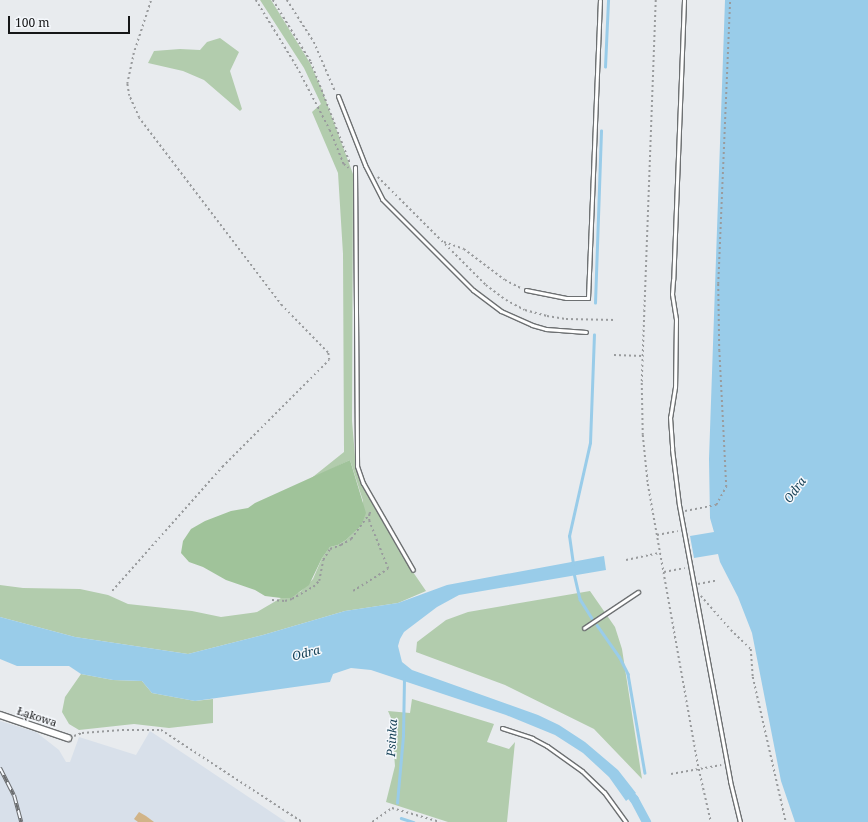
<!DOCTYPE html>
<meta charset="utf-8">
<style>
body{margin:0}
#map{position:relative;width:868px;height:822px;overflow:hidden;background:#e8ebee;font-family:"Noto Serif",serif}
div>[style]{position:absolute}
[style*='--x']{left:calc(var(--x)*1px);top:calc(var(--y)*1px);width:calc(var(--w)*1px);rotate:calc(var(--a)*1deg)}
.built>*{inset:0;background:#d8e0ea}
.green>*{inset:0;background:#b2ccad}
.forest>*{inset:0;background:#a0c39a}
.water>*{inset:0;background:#99cce9}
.stream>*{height:2.5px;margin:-1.25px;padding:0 1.25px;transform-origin:1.25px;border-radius:1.25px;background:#99cce9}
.canal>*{height:9px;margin:-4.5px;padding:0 4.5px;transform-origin:4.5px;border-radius:4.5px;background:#99cce9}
.building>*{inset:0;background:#d1b488}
.path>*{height:1.5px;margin-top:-0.75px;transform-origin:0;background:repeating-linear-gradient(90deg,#999b9d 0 2px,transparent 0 5px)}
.roads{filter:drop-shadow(1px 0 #6d7072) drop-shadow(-1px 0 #6d7072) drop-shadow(0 1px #6d7072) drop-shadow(0 -1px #6d7072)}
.service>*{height:3px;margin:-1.5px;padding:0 1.5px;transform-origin:1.5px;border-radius:1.5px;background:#fff}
.minor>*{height:6px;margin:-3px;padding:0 3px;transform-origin:3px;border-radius:3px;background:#fff}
.rail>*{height:4px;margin-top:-2px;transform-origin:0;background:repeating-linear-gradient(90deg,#f5f8fc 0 8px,#6a6c6e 0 16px);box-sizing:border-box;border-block:1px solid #6a6c6e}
span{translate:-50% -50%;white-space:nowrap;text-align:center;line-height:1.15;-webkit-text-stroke:3px #f5f8fc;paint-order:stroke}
.street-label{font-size:11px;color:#151617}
.water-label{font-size:12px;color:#194358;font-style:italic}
.scale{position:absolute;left:8px;top:16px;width:122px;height:18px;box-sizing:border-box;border:2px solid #151617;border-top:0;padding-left:5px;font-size:12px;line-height:14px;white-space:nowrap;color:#151617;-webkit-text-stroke:3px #f5f8fc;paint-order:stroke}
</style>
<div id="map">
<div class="built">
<div style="clip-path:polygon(0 721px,36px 732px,59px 750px,66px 762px,70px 762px,79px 737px,136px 755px,150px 731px,286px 822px,0 822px)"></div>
</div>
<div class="green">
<div style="clip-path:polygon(260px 0,271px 0,310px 63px,322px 90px,353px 174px,352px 421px,356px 468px,361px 483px,402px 556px,426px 591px,398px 603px,345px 611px,263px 635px,188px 654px,75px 637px,0 617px,0 585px,23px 588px,80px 589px,108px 595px,128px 604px,192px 611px,221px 617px,257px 612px,281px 598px,300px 592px,313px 579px,322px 558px,330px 547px,338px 545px,346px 540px,361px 526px,363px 501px,350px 460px,309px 480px,344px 452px,343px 254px,338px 173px,312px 112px,321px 104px,304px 68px)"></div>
<div style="clip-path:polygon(220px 38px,239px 52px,230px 71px,242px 109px,240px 111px,204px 80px,183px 71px,148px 63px,154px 51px,180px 49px,200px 50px,207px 42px)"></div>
<div style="clip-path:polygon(590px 591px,615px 627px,622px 649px,642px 779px,594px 729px,505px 685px,416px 652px,417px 642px,446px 620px,468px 612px)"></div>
<div style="clip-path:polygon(81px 674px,113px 680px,142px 681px,152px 693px,195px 701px,213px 699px,213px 723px,169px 728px,134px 724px,79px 730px,69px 724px,62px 712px,65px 697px)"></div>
<div style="clip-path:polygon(412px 699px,494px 724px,487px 742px,509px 749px,515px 742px,507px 822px,448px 822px,386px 802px,395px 766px,391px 718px,388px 711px,410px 713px)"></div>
</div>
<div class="forest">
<div style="clip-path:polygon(350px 460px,366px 513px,363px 521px,361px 526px,346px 540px,338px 545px,330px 547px,322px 558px,309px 585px,291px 598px,281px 598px,265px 596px,255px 590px,226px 580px,203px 567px,189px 562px,181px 553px,183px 541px,191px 529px,205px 521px,231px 511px,248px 508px,255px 503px)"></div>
</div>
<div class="water">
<div style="clip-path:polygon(725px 0,868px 0,868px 822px,795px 822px,781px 781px,752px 633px,738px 597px,720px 562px,718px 554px,694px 558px,690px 536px,714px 532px,710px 518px,709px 459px)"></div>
<div style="clip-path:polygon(604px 556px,606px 570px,459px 595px,437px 607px,404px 632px,400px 639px,398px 646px,402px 662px,412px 670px,538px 715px,559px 725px,585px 742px,618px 770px,636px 793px,626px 801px,609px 777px,583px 753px,555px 735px,506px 715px,371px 670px,351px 668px,333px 674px,330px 682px,195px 701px,152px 693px,142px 681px,113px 680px,81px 674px,69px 666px,17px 666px,0 659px,0 617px,75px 637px,188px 654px,263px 635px,345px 611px,398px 603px,447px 585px)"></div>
</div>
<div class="stream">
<div style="--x:605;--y:67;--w:67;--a:-87.4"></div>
<div style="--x:595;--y:303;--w:172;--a:-88"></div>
<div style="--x:573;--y:564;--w:28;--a:-98"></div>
<div style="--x:569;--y:536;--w:95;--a:-77.3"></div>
<div style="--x:590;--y:443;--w:108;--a:-87.9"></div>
<div style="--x:574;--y:573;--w:27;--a:77"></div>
<div style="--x:580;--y:599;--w:22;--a:58"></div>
<div style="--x:597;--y:625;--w:38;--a:55"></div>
<div style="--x:619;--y:656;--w:20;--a:63"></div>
<div style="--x:628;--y:674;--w:100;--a:80.3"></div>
<div style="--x:397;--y:803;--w:67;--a:-84.9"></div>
<div style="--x:403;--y:736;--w:58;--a:-89"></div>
<div style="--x:401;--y:818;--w:13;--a:18"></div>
</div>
<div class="canal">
<div style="--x:625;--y:788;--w:14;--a:51"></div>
<div style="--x:634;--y:799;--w:26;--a:62"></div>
</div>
<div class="building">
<div style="clip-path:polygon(139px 812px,146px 816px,154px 822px,138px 822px,134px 819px)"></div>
</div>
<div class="path">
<div style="--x:256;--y:0;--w:79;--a:58.5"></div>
<div style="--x:297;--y:67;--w:71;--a:62.4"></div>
<div style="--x:330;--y:130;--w:37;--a:68"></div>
<div style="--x:344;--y:164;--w:6;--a:39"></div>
<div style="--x:273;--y:0;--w:73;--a:58.5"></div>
<div style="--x:311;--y:62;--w:108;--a:68.9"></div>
<div style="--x:287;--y:0;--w:50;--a:57.3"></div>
<div style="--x:314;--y:42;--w:53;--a:66.8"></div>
<div style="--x:656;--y:0;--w:383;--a:92.1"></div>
<div style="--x:642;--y:383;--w:52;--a:88.9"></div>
<div style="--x:643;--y:435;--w:49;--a:84.2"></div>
<div style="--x:648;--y:484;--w:290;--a:79.9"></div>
<div style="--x:699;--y:769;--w:54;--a:77.2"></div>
<div style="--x:378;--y:177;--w:153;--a:45"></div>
<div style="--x:486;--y:285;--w:25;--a:37"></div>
<div style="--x:506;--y:300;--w:21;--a:28"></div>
<div style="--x:525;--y:310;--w:23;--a:15"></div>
<div style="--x:547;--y:316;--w:19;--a:9"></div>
<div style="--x:566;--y:319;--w:50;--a:1.1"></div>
<div style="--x:444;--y:242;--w:21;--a:19"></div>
<div style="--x:464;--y:249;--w:51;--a:37.1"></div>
<div style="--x:505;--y:280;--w:18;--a:27"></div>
<div style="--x:614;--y:355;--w:29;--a:2"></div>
<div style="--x:685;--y:511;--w:32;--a:-11"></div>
<div style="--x:716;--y:505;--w:21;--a:-61"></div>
<div style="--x:726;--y:487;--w:136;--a:-92.9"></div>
<div style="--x:719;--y:351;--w:67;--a:-90.9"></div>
<div style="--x:718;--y:284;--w:284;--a:-87.6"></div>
<div style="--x:657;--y:535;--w:21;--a:-11"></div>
<div style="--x:626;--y:560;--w:35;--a:-12"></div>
<div style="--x:664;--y:572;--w:21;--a:-11"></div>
<div style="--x:698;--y:584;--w:20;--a:-11"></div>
<div style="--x:112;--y:591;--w:166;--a:-48.4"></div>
<div style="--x:222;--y:467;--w:151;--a:-45"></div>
<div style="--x:329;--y:360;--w:7;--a:-98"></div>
<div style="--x:328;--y:353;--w:66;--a:-134.4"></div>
<div style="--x:282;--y:306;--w:236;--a:-127.3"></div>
<div style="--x:139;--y:118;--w:24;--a:-114"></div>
<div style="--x:129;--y:96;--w:12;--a:-99"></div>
<div style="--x:127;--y:84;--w:30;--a:-78"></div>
<div style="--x:133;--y:55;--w:58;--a:-71.9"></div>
<div style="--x:353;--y:591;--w:41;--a:-32.2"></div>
<div style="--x:388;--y:569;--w:52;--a:-111.6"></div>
<div style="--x:369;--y:521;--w:7;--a:-90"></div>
<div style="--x:369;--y:514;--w:5;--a:-53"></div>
<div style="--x:701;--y:596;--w:45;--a:48.6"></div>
<div style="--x:731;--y:630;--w:28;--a:44"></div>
<div style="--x:751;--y:649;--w:28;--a:86"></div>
<div style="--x:753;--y:677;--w:149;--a:77.2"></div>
<div style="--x:272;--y:600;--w:13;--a:4"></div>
<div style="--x:285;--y:601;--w:7;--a:-16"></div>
<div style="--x:292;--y:599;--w:24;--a:-30"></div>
<div style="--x:313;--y:587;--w:8;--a:-45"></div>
<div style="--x:319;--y:581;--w:21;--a:-79"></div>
<div style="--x:323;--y:560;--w:13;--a:-58"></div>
<div style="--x:330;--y:549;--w:12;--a:-20"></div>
<div style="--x:341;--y:545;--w:12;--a:-31"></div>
<div style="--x:351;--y:539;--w:31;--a:-54"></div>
<div style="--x:74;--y:736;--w:9;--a:-21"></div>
<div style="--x:82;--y:733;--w:40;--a:-4.3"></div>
<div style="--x:122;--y:730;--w:39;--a:0"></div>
<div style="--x:161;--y:730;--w:168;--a:33.1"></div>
<div style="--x:671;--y:774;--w:51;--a:-10.2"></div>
<div style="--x:372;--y:822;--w:24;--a:-35"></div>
<div style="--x:392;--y:808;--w:50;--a:16.3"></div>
</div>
<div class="roads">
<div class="service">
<div style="--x:684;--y:0;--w:280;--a:92.2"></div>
<div style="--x:673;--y:280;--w:14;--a:94"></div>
<div style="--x:672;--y:294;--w:25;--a:81"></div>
<div style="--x:676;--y:319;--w:68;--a:90.8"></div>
<div style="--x:675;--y:387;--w:30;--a:99"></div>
<div style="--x:670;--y:417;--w:32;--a:86"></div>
<div style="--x:672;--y:449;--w:56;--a:82.9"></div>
<div style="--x:679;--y:505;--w:281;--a:79.5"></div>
<div style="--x:730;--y:781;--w:42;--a:76.3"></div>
<div style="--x:338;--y:96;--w:74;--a:68.6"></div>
<div style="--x:365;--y:165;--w:38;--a:63"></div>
<div style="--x:382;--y:199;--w:129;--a:45"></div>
<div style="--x:473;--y:290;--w:35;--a:37"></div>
<div style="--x:501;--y:311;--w:34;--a:24"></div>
<div style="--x:532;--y:325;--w:15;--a:16"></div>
<div style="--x:546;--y:329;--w:40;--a:4.3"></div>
<div style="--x:355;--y:167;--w:299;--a:89.6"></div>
<div style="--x:357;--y:466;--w:18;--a:71"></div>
<div style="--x:363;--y:483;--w:100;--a:60.1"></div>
<div style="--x:526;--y:290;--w:41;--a:11.3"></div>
<div style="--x:566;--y:298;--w:22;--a:0"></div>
<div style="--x:588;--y:298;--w:298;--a:-87.7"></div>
<div style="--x:584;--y:628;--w:65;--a:-33.7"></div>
<div style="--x:502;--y:728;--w:32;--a:18"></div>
<div style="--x:532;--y:738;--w:17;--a:28"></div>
<div style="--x:547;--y:746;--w:43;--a:35.5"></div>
<div style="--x:582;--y:771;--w:30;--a:44"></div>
<div style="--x:604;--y:792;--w:37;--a:54"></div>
</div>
<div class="minor">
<div style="--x:0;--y:715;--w:72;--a:18.7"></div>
</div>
</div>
<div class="rail">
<div style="--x:0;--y:768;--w:30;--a:63"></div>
<div style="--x:14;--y:795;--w:28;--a:75"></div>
</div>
<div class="street-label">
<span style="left:37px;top:717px;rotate:18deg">Łąkowa</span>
</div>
<div class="water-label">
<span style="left:795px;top:490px;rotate:-54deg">Odra</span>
<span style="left:306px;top:653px;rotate:-14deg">Odra</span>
<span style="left:392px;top:738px;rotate:-87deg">Psinka</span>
</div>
<div class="scale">100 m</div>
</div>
